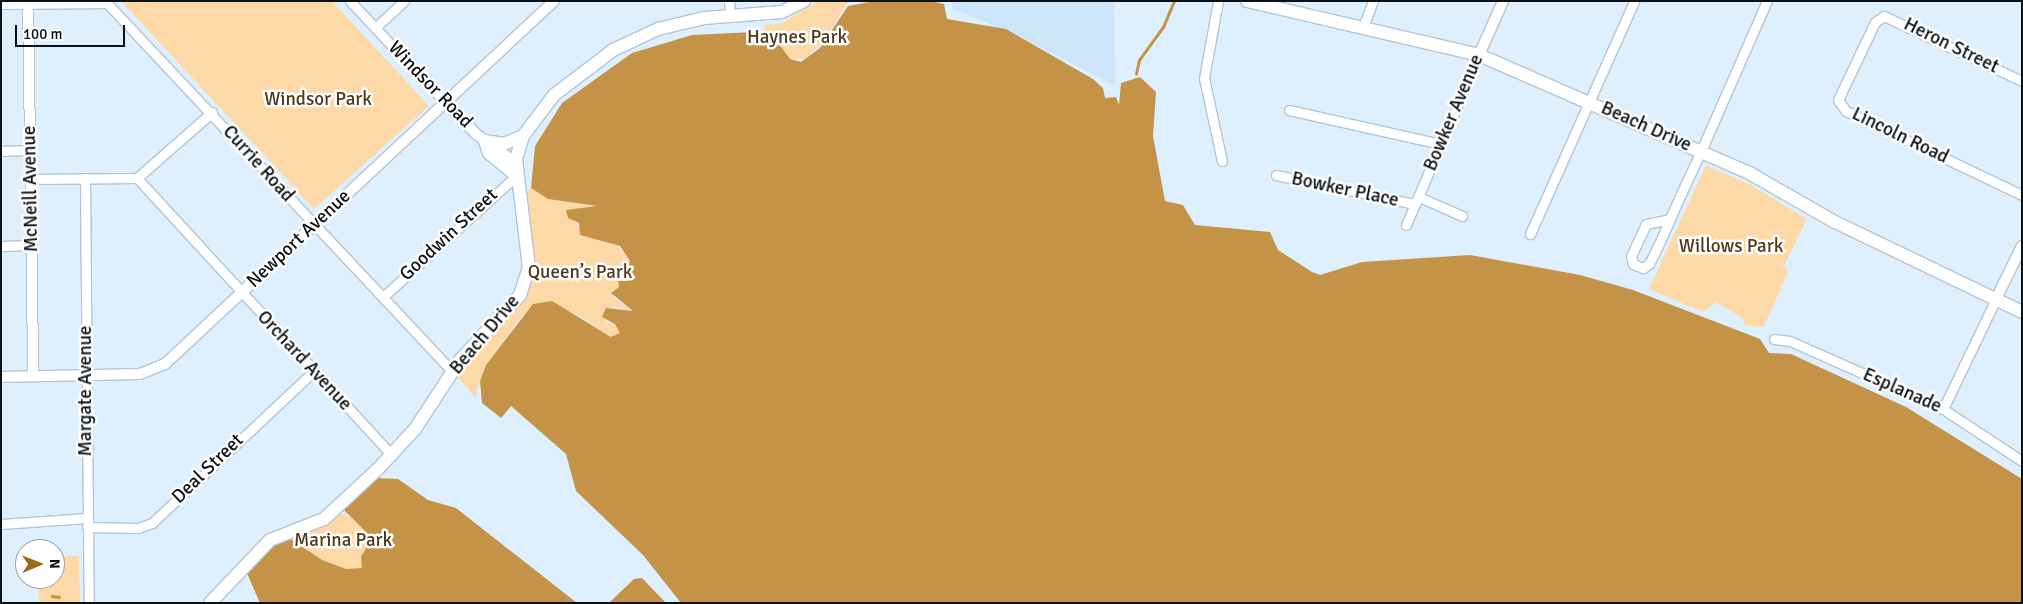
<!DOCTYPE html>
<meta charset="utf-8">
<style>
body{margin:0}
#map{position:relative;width:2023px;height:604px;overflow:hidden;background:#def0fe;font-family:Signika,sans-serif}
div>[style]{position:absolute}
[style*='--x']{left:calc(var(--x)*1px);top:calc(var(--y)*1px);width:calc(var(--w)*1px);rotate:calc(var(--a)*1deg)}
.built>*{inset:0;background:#cde5f8}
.green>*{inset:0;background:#fdd9a8}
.water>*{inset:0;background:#c49347}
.stream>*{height:2.5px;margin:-1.25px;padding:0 1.25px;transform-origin:1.25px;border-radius:1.25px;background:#c49347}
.roads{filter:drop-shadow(1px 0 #b5c5d3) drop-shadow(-1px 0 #b5c5d3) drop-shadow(0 1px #b5c5d3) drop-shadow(0 -1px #b5c5d3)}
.minor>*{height:9px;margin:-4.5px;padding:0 4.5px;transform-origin:4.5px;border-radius:4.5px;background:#fff}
.tertiary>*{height:10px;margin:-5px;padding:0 5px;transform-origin:5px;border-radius:5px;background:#fff}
.secondary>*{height:12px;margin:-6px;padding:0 6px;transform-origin:6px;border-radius:6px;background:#fff}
span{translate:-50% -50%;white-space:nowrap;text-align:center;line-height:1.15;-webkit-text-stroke:5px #fff;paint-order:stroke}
.park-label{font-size:19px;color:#4f3919}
.street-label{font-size:19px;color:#0c1116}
.frame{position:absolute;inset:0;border:2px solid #0c1116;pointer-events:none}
.north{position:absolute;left:15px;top:539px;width:50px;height:50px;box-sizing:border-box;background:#fff;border:1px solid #9ea0a2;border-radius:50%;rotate:89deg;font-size:14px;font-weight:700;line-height:20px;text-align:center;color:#0c1116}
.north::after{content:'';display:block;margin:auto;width:18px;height:22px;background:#996b1b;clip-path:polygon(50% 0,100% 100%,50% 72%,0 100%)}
.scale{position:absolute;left:15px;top:25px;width:110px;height:22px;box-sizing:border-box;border:2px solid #0c1116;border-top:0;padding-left:6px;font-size:15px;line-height:18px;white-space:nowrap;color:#0c1116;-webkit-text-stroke:4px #fff;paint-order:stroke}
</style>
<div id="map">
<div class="built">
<div style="clip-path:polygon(952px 1px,1114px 1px,1115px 86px,1021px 37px,952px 8px)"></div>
</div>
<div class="green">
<div style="clip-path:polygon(121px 1px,332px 1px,429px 106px,314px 209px)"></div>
<div style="clip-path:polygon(818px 1px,849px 1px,823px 42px,806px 58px,787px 60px,763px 32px,766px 25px,782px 23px)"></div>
<div style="clip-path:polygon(1706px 165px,1751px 185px,1807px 219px,1784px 266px,1788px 272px,1764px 327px,1743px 325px,1745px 320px,1716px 302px,1703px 312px,1649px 289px)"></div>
<div style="clip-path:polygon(531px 188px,548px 199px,597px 206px,599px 209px,567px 210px,586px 237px,614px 242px,630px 261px,629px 281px,613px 297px,633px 312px,613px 306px,606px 322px,616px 324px,620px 333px,611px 337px,577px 314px,524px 313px,486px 365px,475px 397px,455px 374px,534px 280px,527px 192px)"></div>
<div style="clip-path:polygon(342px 514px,353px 518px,372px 539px,362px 557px,362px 568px,346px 569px,322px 560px,293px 540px)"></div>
<div style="clip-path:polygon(79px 556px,80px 603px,39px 603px,39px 579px,55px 579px,55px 557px)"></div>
</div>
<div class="water">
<div style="clip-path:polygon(875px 1px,930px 1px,944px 4px,947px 19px,1006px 29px,1093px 79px,1103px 88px,1105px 98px,1116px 97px,1119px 105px,1121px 83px,1140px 77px,1156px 92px,1153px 136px,1165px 201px,1183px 205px,1195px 225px,1270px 232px,1278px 250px,1312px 272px,1320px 275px,1362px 262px,1470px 255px,1580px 275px,1633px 290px,1760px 339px,1769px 353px,1791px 354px,1906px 407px,2022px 479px,2022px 603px,681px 603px,643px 555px,576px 491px,566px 454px,511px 406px,501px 418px,482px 403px,480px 381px,486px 365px,533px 304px,552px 301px,611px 337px,620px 333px,615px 324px,602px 317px,606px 308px,633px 311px,611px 293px,619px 287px,618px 281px,629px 281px,632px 274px,628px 269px,630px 261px,620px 246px,580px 235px,579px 223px,568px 218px,566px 210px,597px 206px,548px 199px,531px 188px,535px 146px,562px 103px,632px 53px,692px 35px,754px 32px,761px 38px,771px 33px,790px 59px,801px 62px,820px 48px,848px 6px)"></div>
<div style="clip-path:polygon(377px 478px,398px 479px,428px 500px,456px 508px,577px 603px,260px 603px,246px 571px,270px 547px,289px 538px,322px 560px,346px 569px,362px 568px,361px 557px,372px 538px,343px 509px)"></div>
<div style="clip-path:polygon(642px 578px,666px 603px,609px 603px,634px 579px)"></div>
</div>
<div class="stream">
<div style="--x:1136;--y:74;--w:14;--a:-78"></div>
<div style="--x:1139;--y:60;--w:41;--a:-54"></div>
<div style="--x:1163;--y:27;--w:28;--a:-67"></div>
<div style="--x:52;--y:596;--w:7;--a:8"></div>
</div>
<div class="roads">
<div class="minor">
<div style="--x:105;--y:1;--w:507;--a:46.84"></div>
<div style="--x:350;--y:1;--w:139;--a:46.8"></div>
<div style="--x:729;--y:1;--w:15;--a:86"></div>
<div style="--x:1218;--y:1;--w:78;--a:100.3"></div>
<div style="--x:1204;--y:78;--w:85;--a:77.8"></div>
<div style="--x:1;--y:4;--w:105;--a:-0.5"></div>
<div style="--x:1363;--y:27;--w:28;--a:-69"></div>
<div style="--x:375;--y:28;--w:40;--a:-43"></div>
<div style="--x:2022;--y:81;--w:153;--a:-154.8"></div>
<div style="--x:1884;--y:16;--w:11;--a:146"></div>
<div style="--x:1875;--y:22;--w:86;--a:115.4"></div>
<div style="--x:1838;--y:100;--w:14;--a:54"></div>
<div style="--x:1846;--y:111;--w:195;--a:25.5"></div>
<div style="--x:1289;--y:110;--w:156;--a:12.6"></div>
<div style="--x:1;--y:151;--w:28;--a:-2"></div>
<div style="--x:1276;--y:175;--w:142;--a:11.8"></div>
<div style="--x:85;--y:178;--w:425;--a:89.5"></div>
<div style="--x:137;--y:178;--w:377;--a:47.4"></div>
<div style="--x:30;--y:179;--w:107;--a:-0.5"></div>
<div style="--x:137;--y:178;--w:100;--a:-41.3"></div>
<div style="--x:1419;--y:197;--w:47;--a:23.8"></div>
<div style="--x:1670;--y:219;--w:25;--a:168"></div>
<div style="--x:1646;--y:224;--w:35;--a:115"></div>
<div style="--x:1631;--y:256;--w:8;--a:76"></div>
<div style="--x:1633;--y:264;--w:11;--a:22"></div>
<div style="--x:1643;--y:268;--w:7;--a:-34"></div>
<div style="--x:1649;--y:264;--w:30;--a:-64"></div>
<div style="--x:1662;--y:237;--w:20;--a:-66"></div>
<div style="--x:1670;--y:219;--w:5;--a:-68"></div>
<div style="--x:1672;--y:214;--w:22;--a:-66"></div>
<div style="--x:1681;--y:194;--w:47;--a:-65.1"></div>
<div style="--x:1701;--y:151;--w:164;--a:-66.3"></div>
<div style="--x:1406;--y:225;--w:185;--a:-66.8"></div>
<div style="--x:1530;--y:234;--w:255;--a:-65.9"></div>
<div style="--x:1;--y:246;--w:31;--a:-2"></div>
<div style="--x:384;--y:296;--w:178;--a:-42.3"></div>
<div style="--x:1774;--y:339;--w:16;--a:7"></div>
<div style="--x:1790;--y:341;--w:167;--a:24"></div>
<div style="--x:1943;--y:409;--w:95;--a:33.4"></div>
<div style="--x:1943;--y:409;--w:122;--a:-64.3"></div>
<div style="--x:1;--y:524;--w:86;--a:-4"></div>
<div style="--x:87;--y:527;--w:51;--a:1.1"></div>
<div style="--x:138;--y:528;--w:15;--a:-20"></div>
<div style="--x:152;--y:523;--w:222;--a:-43.2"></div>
</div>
<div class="tertiary">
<div style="--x:28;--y:1;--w:375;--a:89.2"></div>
<div style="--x:1479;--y:55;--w:59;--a:-66"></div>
<div style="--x:445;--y:102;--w:45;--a:45.9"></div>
<div style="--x:476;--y:134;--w:49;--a:35.9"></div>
<div style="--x:1996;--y:299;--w:59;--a:-63.9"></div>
<div style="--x:1;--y:377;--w:139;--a:-1.2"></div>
<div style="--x:140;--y:374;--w:27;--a:-22"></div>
<div style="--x:165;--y:364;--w:532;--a:-43.02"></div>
</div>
<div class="secondary">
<div style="--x:1247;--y:1;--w:238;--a:13.1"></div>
<div style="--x:1479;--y:55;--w:297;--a:23.6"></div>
<div style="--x:1751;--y:174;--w:95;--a:29.8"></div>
<div style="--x:1833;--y:221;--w:210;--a:25.7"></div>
<div style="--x:485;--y:141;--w:13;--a:72"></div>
<div style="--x:489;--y:153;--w:35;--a:40"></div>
<div style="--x:485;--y:141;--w:19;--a:9"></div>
<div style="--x:504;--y:144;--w:21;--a:-23"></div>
<div style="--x:210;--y:603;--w:87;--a:-46.4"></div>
<div style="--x:270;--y:540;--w:58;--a:-21.3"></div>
<div style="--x:324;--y:519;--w:74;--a:-42.8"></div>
<div style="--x:378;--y:469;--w:54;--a:-47.2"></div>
<div style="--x:415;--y:429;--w:84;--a:-56.7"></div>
<div style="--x:461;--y:359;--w:87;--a:-47.3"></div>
<div style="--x:520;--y:295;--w:28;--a:-72"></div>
<div style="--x:529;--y:268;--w:110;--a:-96.8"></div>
<div style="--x:516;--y:159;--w:24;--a:-73"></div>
<div style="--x:523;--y:136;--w:51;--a:-52.9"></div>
<div style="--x:554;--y:95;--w:74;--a:-37.3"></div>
<div style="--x:613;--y:50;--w:50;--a:-25"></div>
<div style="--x:658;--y:29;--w:47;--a:-13.4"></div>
<div style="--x:704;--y:18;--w:78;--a:-4.4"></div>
<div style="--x:782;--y:12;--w:25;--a:-27"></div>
</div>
</div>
<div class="park-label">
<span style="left:797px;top:38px">Haynes Park</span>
<span style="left:318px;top:100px">Windsor Park</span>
<span style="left:1731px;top:247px">Willows Park</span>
<span style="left:580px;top:273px">Queen’s Park</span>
<span style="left:343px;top:541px">Marina Park</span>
</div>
<div class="street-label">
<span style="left:1951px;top:46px;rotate:26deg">Heron Street</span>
<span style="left:430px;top:85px;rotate:46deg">Windsor Road</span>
<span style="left:1454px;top:113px;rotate:-67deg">Bowker Avenue</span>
<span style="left:1646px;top:127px;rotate:24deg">Beach Drive</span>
<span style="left:1900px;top:136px;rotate:26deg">Lincoln Road</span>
<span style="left:258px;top:164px;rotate:48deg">Currie Road</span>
<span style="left:31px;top:189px;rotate:-91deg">McNeill Avenue</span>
<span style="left:1345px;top:190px;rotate:12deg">Bowker Place</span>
<span style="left:449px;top:235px;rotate:-43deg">Goodwin Street</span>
<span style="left:299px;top:239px;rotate:-43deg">Newport Avenue</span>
<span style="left:485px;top:335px;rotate:-50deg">Beach Drive</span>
<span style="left:304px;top:361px;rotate:47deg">Orchard Avenue</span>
<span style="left:86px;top:391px;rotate:-90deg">Margate Avenue</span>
<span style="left:1902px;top:391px;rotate:24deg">Esplanade</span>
<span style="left:208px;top:469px;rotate:-44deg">Deal Street</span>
</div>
<div class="frame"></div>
<div class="north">N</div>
<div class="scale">100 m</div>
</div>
